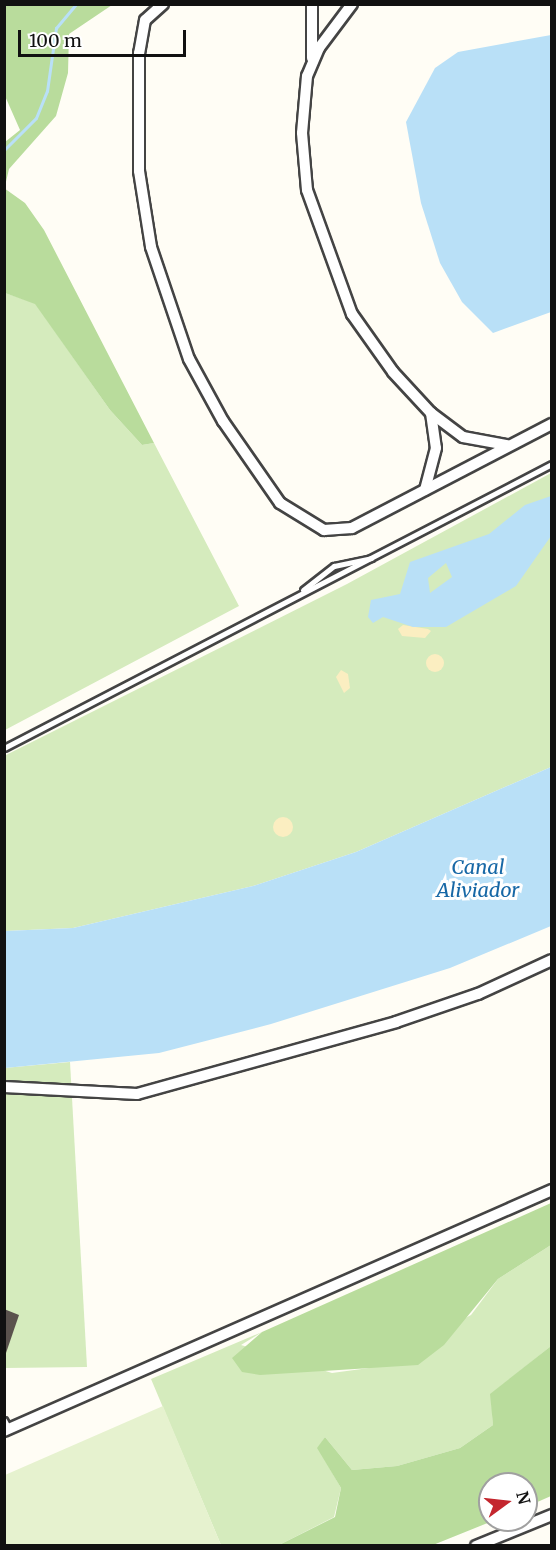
<!DOCTYPE html>
<style>
body{margin:0}
#map{position:relative;width:556px;height:1550px;overflow:hidden;background:#fffdf5;font-family:Merriweather,serif}
div>[style]{position:absolute}
[style*='--x']{left:calc(var(--x)*1px);top:calc(var(--y)*1px);width:calc(var(--w)*1px);rotate:calc(var(--a)*1deg)}
.green>*{inset:0;background:#d5ebbd}
.forest>*{inset:0;background:#b9dc9c}
.sand>*{inset:0;background:#fbeec1}
.round{border-radius:50%}
.pitch>*{inset:0;background:#e6f2cf}
.water>*{inset:0;background:#b9e0f7}
.stream>*{height:3px;margin:-1.5px;padding:0 1.5px;transform-origin:1.5px;border-radius:1.5px;background:#b9e0f7}
.building>*{inset:0;background:#5a524d}
.roads{filter:drop-shadow(2px 0 #444) drop-shadow(-2px 0 #444) drop-shadow(0 2px #444) drop-shadow(0 -2px #444)}
.lane>*{height:5px;margin:-2.5px;padding:0 2.5px;transform-origin:2.5px;border-radius:2.5px;background:#fff}
.street>*{height:10px;margin:-5px;padding:0 5px;transform-origin:5px;border-radius:5px;background:#fff}
span{translate:-50% -50%;white-space:nowrap;text-align:center;line-height:1.15;-webkit-text-stroke:6px #fff;paint-order:stroke}
.water-label{font-size:20px;color:#1768a6;font-style:italic}
.frame{position:absolute;inset:0;border:6px solid #111;pointer-events:none}
.north{position:absolute;left:478px;top:1472px;width:60px;height:60px;box-sizing:border-box;background:#fff;border:2px solid #a0a0a0;border-radius:50%;rotate:75deg;font-size:16px;font-weight:700;line-height:24px;text-align:center;color:#111}
.north::after{content:'';display:block;margin:auto;width:21px;height:27px;background:#c4262e;clip-path:polygon(50% 0,100% 100%,50% 72%,0 100%)}
.scale{position:absolute;left:18px;top:30px;width:168px;height:27px;box-sizing:border-box;border:3px solid #111;border-top:0;padding-left:8px;font-size:18px;line-height:21px;white-space:nowrap;color:#111;-webkit-text-stroke:4px #fff;paint-order:stroke}
</style>
<div id="map">
<div class="green">
<div style="clip-path:polygon(5px 293px,35px 303px,110px 410px,142px 445px,154px 443px,239px 606px,5px 730px)"></div>
<div style="clip-path:polygon(551px 473px,551px 767px,356px 852px,253px 886px,73px 928px,5px 931px,4px 756px,347px 584px)"></div>
<div style="clip-path:polygon(70px 1062px,87px 1367px,5px 1368px,4px 1068px)"></div>
<div style="clip-path:polygon(551px 1245px,551px 1346px,491px 1394px,493px 1425px,460px 1448px,397px 1466px,352px 1470px,325px 1437px,318px 1448px,341px 1488px,334px 1517px,279px 1545px,221px 1545px,151px 1379px,262px 1332px,241px 1345px,332px 1373px,369px 1368px,471px 1315px,498px 1279px)"></div>
</div>
<div class="forest">
<div style="clip-path:polygon(5px 4px,112px 5px,69px 34px,68px 73px,56px 116px,9px 169px,5px 186px,5px 142px,20px 130px,5px 96px)"></div>
<div style="clip-path:polygon(4px 188px,25px 203px,44px 230px,154px 443px,142px 445px,110px 410px,35px 304px,5px 293px)"></div>
<div style="clip-path:polygon(551px 1203px,551px 1245px,498px 1279px,444px 1345px,418px 1365px,260px 1375px,242px 1372px,232px 1358px,262px 1332px)"></div>
<div style="clip-path:polygon(551px 1346px,551px 1496px,526px 1507px,526px 1484px,490px 1484px,490px 1520px,495px 1520px,433px 1545px,279px 1545px,335px 1517px,341px 1488px,317px 1448px,325px 1437px,352px 1470px,397px 1466px,460px 1448px,493px 1425px,490px 1394px)"></div>
</div>
<div class="sand">
<div style="clip-path:polygon(403px 625px,428px 629px,431px 631px,425px 638px,402px 636px,398px 629px)"></div>
<div class="round" style="left:426px;top:654px;width:18px;height:18px"></div>
<div style="clip-path:polygon(341px 670px,348px 674px,350px 688px,344px 693px,336px 677px)"></div>
<div class="round" style="left:273px;top:817px;width:20px;height:20px"></div>
</div>
<div class="pitch">
<div style="clip-path:polygon(163px 1406px,221px 1545px,5px 1545px,5px 1475px)"></div>
</div>
<div class="water">
<div style="clip-path:polygon(551px 35px,551px 312px,493px 333px,462px 302px,440px 263px,421px 203px,406px 122px,435px 68px,458px 52px)"></div>
<div style="clip-path:polygon(evenodd,551px 496px,551px 536px,516px 586px,446px 627px,413px 627px,383px 617px,373px 623px,368px 617px,371px 600px,400px 594px,410px 562px,489px 534px,525px 505px,551px 496px,446px 563px,452px 577px,430px 593px,428px 578px,446px 563px)"></div>
<div style="clip-path:polygon(551px 767px,551px 926px,450px 968px,271px 1024px,159px 1053px,5px 1068px,5px 931px,73px 928px,253px 886px,356px 852px)"></div>
</div>
<div class="stream">
<div style="--x:4;--y:150;--w:45;--a:-45"></div>
<div style="--x:36;--y:118;--w:29;--a:-68"></div>
<div style="--x:47;--y:91;--w:64;--a:-81.9"></div>
<div style="--x:56;--y:28;--w:31;--a:-50"></div>
</div>
<div class="building">
<div style="clip-path:polygon(4px 1309px,19px 1315px,6px 1353px,4px 1353px)"></div>
</div>
<div class="roads">
<div class="lane">
<div style="--x:303;--y:590;--w:39;--a:-38"></div>
<div style="--x:334;--y:566;--w:38;--a:-12"></div>
<div style="--x:4;--y:748;--w:617;--a:-27.4"></div>
<div style="--x:4;--y:1420;--w:10;--a:61"></div>
</div>
<div class="street">
<div style="--x:163;--y:4;--w:24;--a:138"></div>
<div style="--x:145;--y:20;--w:34;--a:100"></div>
<div style="--x:139;--y:53;--w:118;--a:90"></div>
<div style="--x:139;--y:171;--w:77;--a:81"></div>
<div style="--x:151;--y:247;--w:118;--a:71.3"></div>
<div style="--x:189;--y:359;--w:71;--a:61.3"></div>
<div style="--x:223;--y:421;--w:100;--a:55.2"></div>
<div style="--x:280;--y:503;--w:52;--a:31.5"></div>
<div style="--x:324;--y:530;--w:28;--a:-4"></div>
<div style="--x:352;--y:528;--w:225;--a:-27.5"></div>
<div style="--x:352;--y:4;--w:55;--a:126.9"></div>
<div style="--x:319;--y:48;--w:30;--a:113"></div>
<div style="--x:307;--y:76;--w:57;--a:95"></div>
<div style="--x:302;--y:133;--w:57;--a:85"></div>
<div style="--x:307;--y:190;--w:132;--a:70.1"></div>
<div style="--x:352;--y:314;--w:71;--a:54.7"></div>
<div style="--x:393;--y:372;--w:56;--a:47.2"></div>
<div style="--x:431;--y:413;--w:35;--a:82"></div>
<div style="--x:436;--y:448;--w:43;--a:104.7"></div>
<div style="--x:312;--y:58;--w:54;--a:-90"></div>
<div style="--x:431;--y:413;--w:40;--a:37"></div>
<div style="--x:463;--y:437;--w:45;--a:10.3"></div>
<div style="--x:4;--y:1087;--w:133;--a:3"></div>
<div style="--x:137;--y:1094;--w:269;--a:-15.5"></div>
<div style="--x:396;--y:1022;--w:87;--a:-18.9"></div>
<div style="--x:478;--y:994;--w:81;--a:-24.7"></div>
<div style="--x:4;--y:1431;--w:599;--a:-23.74"></div>
<div style="--x:476;--y:1546;--w:82;--a:-22.2"></div>
</div>
</div>
<div class="water-label">
<span style="left:478px;top:878px">Canal<br>Aliviador</span>
</div>
<div class="frame"></div>
<div class="north">N</div>
<div class="scale">100 m</div>
</div>
